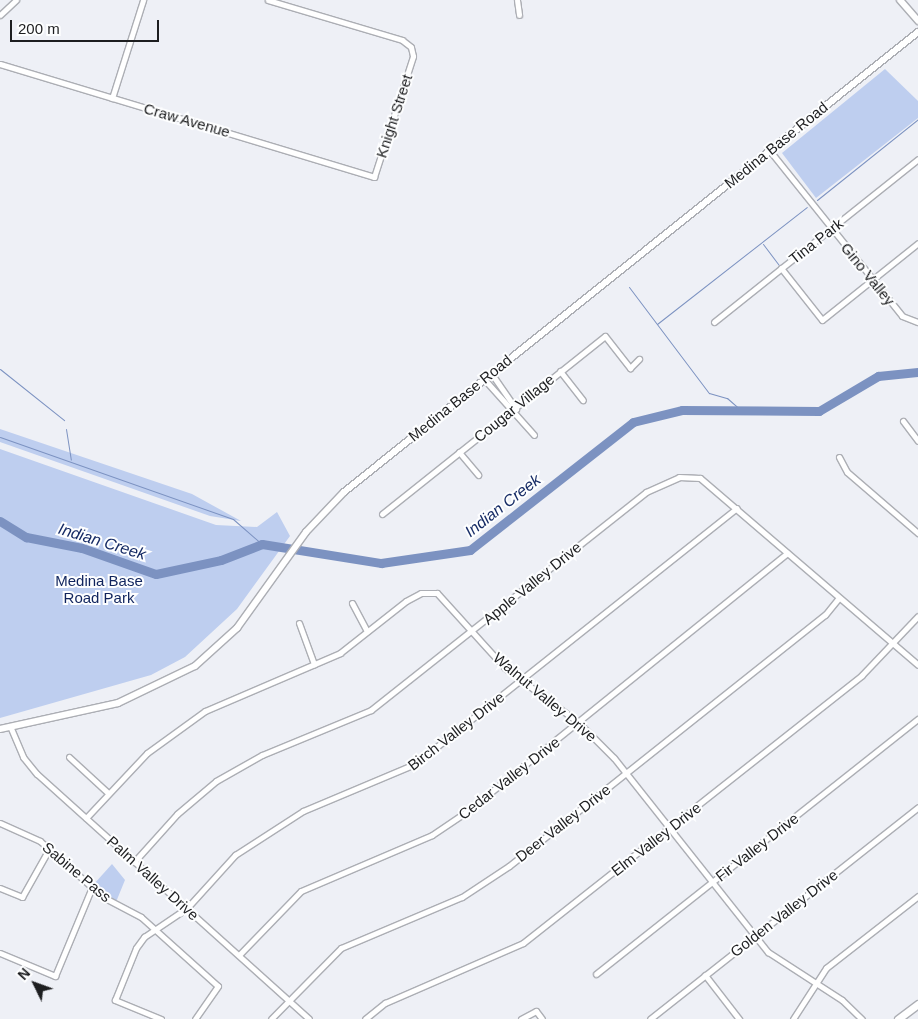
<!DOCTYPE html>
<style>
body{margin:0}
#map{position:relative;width:918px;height:1019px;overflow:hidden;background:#eef0f6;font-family:Arial,sans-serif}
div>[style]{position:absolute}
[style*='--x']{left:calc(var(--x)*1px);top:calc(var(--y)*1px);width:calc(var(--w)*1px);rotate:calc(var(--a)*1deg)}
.green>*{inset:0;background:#beceef}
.stream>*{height:1px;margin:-0.5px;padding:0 0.5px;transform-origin:0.5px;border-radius:0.5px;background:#7c92c1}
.river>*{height:9px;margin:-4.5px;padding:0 4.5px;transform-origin:4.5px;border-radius:4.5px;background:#7c92c1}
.roads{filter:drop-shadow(1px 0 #acaeb4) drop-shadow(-1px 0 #acaeb4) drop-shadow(0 1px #acaeb4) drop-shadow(0 -1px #acaeb4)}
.minor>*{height:5px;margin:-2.5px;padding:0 2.5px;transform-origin:2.5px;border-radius:2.5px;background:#fff}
.tertiary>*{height:6px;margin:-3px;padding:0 3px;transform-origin:3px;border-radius:3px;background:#fff}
.secondary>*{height:7px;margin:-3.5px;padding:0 3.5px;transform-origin:3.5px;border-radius:3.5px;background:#fff}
span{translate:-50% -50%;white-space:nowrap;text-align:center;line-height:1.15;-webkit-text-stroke:4px #fdfeff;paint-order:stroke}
.street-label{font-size:15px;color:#1d1e20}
.park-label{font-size:15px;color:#10245d}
.water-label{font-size:16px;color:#162b65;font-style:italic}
.north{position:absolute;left:10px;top:959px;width:50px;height:50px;-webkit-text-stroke:4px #fdfeff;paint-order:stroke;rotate:312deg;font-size:14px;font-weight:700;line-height:20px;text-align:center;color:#1d1e20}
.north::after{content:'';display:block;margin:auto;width:18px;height:22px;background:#1d1e20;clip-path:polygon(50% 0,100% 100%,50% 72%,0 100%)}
.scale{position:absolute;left:10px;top:20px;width:149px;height:22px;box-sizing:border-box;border:2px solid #1d1e20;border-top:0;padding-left:6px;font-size:15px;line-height:18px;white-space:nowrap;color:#1d1e20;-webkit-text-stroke:4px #fdfeff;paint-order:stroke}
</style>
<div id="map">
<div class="green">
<div style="clip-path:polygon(885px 69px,918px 101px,918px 118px,816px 198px,782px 153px)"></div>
<div style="clip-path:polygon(0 429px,192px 494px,241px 521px,210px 516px,0 442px)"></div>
<div style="clip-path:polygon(0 449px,216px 525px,257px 527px,277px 512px,290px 536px,237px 609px,185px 657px,151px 675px,0 718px)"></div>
<div style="clip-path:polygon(112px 864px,125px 880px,116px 902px,94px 884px)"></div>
</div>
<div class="stream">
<div style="--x:817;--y:200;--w:129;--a:-38.7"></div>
<div style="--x:763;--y:244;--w:26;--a:53"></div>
<div style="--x:629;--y:287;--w:133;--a:53"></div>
<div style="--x:709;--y:393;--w:19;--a:16"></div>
<div style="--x:727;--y:398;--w:21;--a:41"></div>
<div style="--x:657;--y:324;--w:190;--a:-38"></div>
<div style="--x:0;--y:369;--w:82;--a:38.6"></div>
<div style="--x:66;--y:429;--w:31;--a:81"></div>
<div style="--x:0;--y:437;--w:247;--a:19.4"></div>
<div style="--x:233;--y:519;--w:38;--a:41"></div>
</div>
<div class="river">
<div style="--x:0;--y:521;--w:31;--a:32"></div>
<div style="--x:26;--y:537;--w:57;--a:11.1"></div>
<div style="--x:82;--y:548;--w:78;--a:19.4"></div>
<div style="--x:156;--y:574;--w:66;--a:-12.2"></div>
<div style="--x:221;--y:560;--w:44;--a:-21.3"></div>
<div style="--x:262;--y:544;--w:121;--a:9.1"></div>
<div style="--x:381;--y:563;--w:90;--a:-8.3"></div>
<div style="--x:470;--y:550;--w:207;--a:-38.1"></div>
<div style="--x:633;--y:422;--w:50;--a:-13.8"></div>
<div style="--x:682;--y:410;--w:137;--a:0.4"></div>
<div style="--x:819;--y:411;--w:69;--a:-30.7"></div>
<div style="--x:878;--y:376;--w:40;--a:-5.7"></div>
</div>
<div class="roads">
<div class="minor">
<div style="--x:517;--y:0;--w:15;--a:82"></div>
<div style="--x:0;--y:15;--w:22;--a:-43"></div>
<div style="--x:0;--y:64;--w:391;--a:16.8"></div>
<div style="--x:374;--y:177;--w:127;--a:-72.1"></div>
<div style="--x:413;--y:56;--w:9;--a:-103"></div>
<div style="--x:411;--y:47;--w:11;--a:-142"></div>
<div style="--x:402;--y:40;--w:140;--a:-163.4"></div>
<div style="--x:112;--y:98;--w:103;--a:-72.4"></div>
<div style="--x:770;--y:151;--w:211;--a:51.3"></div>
<div style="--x:902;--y:316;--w:17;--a:21"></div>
<div style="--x:781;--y:268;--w:66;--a:51.7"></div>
<div style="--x:822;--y:320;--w:123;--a:-38.7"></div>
<div style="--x:714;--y:322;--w:261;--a:-38.6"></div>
<div style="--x:560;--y:371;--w:37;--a:52"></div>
<div style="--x:491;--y:373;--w:44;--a:55.2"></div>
<div style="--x:484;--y:379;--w:75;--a:48.2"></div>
<div style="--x:903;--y:421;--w:25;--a:53"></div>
<div style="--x:459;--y:452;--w:30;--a:50"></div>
<div style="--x:839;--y:457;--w:17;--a:62"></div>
<div style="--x:847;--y:472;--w:94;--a:40.7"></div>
<div style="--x:382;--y:514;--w:285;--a:-38.6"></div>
<div style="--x:605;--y:336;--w:41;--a:52"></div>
<div style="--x:630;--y:368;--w:13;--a:-45"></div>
<div style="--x:352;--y:603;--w:32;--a:62"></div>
<div style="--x:299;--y:623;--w:44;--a:69.9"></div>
<div style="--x:10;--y:726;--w:34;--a:67"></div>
<div style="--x:23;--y:757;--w:22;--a:51"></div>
<div style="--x:37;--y:774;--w:366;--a:42"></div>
<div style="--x:69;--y:757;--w:53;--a:42.7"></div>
<div style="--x:86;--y:818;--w:89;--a:-46.8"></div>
<div style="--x:147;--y:753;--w:72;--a:-35.9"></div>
<div style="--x:205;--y:711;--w:147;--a:-23.2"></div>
<div style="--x:340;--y:653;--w:84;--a:-38.2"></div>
<div style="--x:406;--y:601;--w:17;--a:-28"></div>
<div style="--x:421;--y:593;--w:16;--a:0"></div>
<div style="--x:437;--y:593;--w:101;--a:47.8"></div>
<div style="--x:505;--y:668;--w:92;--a:36.6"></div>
<div style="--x:579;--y:723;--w:49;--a:45"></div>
<div style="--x:614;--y:758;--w:248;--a:51.6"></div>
<div style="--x:768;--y:952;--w:88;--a:33"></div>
<div style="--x:842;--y:1000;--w:28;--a:44"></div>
<div style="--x:0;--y:823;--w:44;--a:24.2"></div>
<div style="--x:40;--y:841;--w:84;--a:41.6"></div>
<div style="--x:103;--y:897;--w:43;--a:27.8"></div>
<div style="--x:141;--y:917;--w:103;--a:41.9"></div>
<div style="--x:218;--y:986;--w:40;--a:124.9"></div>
<div style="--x:134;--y:862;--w:64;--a:-48.1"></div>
<div style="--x:177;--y:814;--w:51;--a:-40.2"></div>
<div style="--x:216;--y:781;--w:53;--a:-29.5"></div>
<div style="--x:262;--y:755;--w:118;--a:-22.4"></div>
<div style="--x:371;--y:710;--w:351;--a:-38.4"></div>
<div style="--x:646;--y:492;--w:36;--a:-24"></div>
<div style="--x:679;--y:477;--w:21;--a:3"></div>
<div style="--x:700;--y:478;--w:287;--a:40.6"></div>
<div style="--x:0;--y:888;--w:24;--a:22"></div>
<div style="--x:22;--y:897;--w:55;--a:-60.6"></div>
<div style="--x:0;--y:953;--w:60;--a:22.7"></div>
<div style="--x:55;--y:976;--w:96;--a:-67.4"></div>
<div style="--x:239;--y:955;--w:89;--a:-45.9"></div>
<div style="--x:301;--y:891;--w:142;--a:-23.1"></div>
<div style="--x:432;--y:835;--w:40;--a:-34"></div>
<div style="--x:465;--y:813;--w:414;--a:-38.9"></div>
<div style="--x:596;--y:974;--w:411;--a:-38.4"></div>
<div style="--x:705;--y:975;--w:56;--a:52.3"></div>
<div style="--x:161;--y:1019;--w:50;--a:-157.6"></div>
<div style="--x:115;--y:1000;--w:56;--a:-68"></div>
<div style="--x:136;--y:948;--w:14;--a:-54"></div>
<div style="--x:144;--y:937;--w:52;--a:-34"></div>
<div style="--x:187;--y:908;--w:72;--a:-47.8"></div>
<div style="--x:235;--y:855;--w:81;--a:-32.9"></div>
<div style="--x:303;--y:811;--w:121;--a:-22.8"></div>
<div style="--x:415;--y:764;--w:411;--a:-38.5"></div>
<div style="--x:271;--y:1019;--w:100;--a:-45.4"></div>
<div style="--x:341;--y:948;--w:131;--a:-22.9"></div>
<div style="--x:462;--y:897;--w:56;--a:-33.4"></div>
<div style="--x:509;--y:866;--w:404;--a:-38.5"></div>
<div style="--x:825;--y:615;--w:22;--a:-51"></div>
<div style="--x:365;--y:1019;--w:26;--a:-39"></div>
<div style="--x:385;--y:1003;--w:150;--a:-23.5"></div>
<div style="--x:523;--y:943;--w:432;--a:-38.3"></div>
<div style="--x:862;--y:675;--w:81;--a:-46.5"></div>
<div style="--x:521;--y:1019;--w:17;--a:-28"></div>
<div style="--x:536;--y:1011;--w:10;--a:53"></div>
<div style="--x:650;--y:1019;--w:342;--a:-38.3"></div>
<div style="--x:793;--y:1019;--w:61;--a:-57.1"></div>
<div style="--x:826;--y:968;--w:117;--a:-38"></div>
</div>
<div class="tertiary">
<div style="--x:900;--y:0;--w:28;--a:49"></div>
<div style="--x:0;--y:729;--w:121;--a:-12.4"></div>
<div style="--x:118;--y:703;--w:85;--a:-25.7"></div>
<div style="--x:195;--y:666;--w:57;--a:-42.1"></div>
<div style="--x:237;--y:628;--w:118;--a:-54.3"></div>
<div style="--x:306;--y:532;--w:55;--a:-46.5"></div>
<div style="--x:344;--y:492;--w:736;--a:-38.71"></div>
</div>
<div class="secondary">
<div style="--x:898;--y:1019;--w:25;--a:-37"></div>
</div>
</div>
<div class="street-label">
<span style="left:394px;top:116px;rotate:-72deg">Knight Street</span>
<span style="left:187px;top:120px;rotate:16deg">Craw Avenue</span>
<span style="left:776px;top:145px;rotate:-39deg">Medina Base Road</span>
<span style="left:816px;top:241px;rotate:-38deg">Tina Park</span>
<span style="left:868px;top:274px;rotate:51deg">Gino Valley</span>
<span style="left:460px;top:398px;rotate:-39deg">Medina Base Road</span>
<span style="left:514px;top:408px;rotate:-39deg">Cougar Village</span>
<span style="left:532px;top:583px;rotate:-39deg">Apple Valley Drive</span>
<span style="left:545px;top:697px;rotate:40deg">Walnut Valley Drive</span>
<span style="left:456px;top:731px;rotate:-38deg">Birch Valley Drive</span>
<span style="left:509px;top:778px;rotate:-38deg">Cedar Valley Drive</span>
<span style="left:563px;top:823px;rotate:-38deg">Deer Valley Drive</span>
<span style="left:656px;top:839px;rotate:-38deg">Elm Valley Drive</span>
<span style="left:757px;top:847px;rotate:-38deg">Fir Valley Drive</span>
<span style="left:77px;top:872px;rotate:40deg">Sabine Pass</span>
<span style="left:153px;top:878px;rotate:42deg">Palm Valley Drive</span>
<span style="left:784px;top:913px;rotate:-38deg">Golden Valley Drive</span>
</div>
<div class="park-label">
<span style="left:99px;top:589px">Medina Base<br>Road Park</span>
</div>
<div class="water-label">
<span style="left:503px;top:506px;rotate:-38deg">Indian Creek</span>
<span style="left:102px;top:542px;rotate:17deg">Indian Creek</span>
</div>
<div class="north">N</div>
<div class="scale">200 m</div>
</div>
